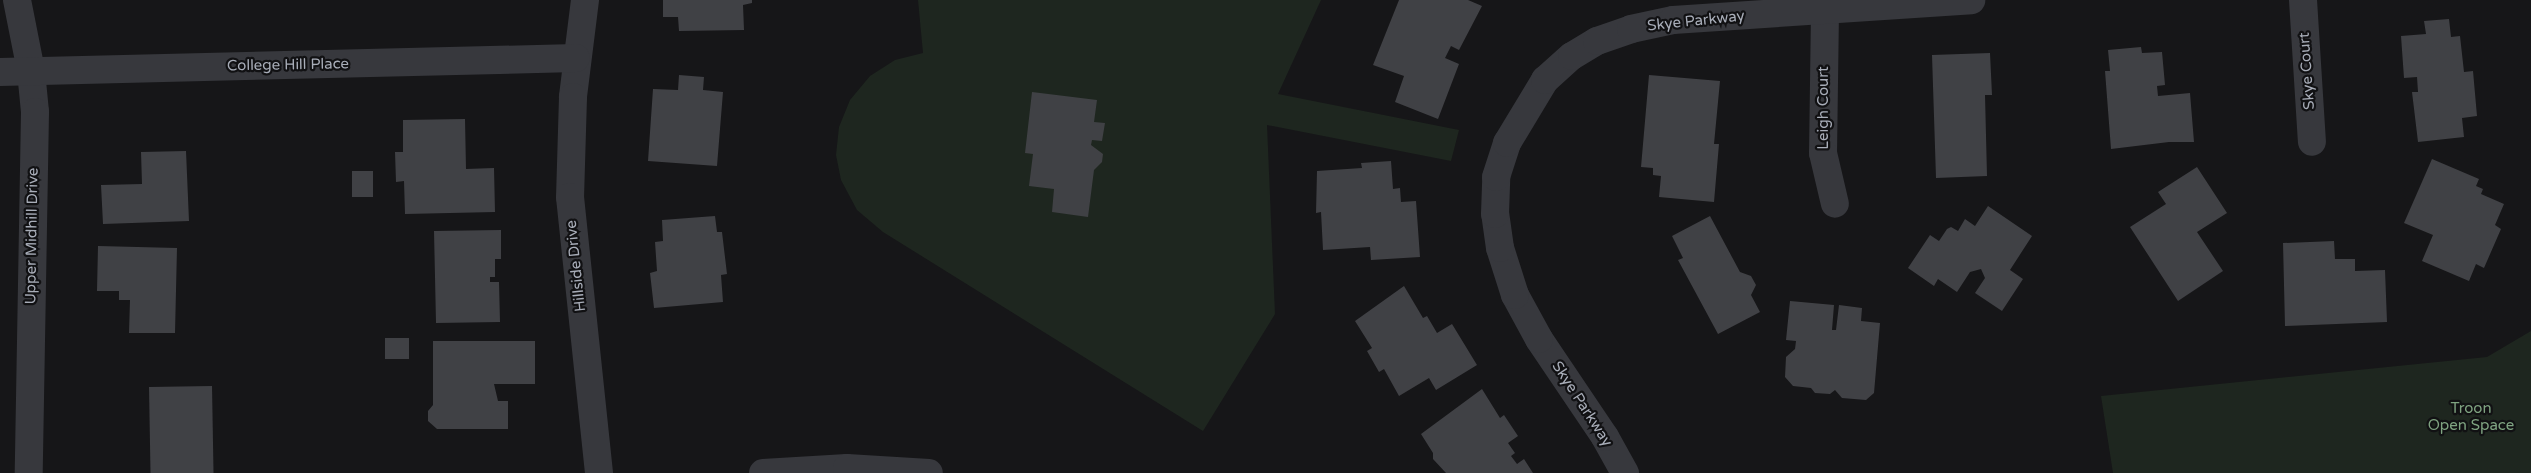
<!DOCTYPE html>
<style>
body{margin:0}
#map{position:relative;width:2531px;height:473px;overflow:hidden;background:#161618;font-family:"Varela Round",sans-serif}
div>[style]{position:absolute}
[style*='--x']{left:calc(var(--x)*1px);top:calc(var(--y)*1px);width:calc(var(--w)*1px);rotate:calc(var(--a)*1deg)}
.green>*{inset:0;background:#1e261f}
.building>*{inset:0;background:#404145;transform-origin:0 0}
.minor>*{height:28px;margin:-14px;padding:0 14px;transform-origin:14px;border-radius:14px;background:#37383d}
span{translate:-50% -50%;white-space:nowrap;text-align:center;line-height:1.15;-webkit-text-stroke:4.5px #111113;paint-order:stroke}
.street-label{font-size:15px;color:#a8adb8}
.park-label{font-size:15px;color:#7fa381}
</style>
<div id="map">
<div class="green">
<div style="clip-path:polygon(918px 0,1321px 0,1278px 94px,1459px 130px,1451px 161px,1267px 125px,1275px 314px,1203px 431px,883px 232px,857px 210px,841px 180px,836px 155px,839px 127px,850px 100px,870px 76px,895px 60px,923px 53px)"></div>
<div style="clip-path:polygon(2531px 331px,2531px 473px,2113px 473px,2101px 396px,2487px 357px)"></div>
</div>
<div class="building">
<div style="clip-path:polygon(663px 0,752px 0,752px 3px,743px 5px,744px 30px,679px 31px,678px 17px,663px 17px)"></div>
<div style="clip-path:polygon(1399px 0,1468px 0,1482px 6px,1459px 50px,1451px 46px,1445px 58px,1459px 64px,1438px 119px,1395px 102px,1404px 76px,1373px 65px)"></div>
<div style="clip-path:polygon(2449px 19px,2451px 37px,2460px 36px,2464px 72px,2473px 71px,2477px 116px,2462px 118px,2464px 137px,2418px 142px,2412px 92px,2418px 92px,2417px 77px,2404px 78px,2401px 36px,2426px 34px,2424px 21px)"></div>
<div style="clip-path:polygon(2141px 47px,2142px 53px,2162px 52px,2165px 85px,2157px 86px,2158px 96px,2190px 93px,2194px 142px,2169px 142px,2111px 149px,2105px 71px,2110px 71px,2108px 50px)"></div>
<div style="clip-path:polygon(1990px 53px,1992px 95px,1985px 95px,1987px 176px,1936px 178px,1932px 55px)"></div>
<div style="clip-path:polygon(679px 75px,704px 77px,703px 90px,723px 92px,717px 166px,648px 161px,653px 89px,678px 90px)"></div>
<div style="clip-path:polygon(1649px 75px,1720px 81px,1714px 144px,1719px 144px,1714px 202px,1659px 197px,1661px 176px,1653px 175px,1653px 168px,1641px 167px)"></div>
<div style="clip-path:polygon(1032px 92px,1097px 100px,1094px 122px,1105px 123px,1102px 141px,1092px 140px,1091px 145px,1103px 154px,1102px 162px,1094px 170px,1088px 217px,1052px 212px,1054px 189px,1029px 186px,1033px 154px,1025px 153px)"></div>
<div style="clip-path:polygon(465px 119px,466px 169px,494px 168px,495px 212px,405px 214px,404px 181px,396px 182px,395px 152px,403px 152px,403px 120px)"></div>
<div style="clip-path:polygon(186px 151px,189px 221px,103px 224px,101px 185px,142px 184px,141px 152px)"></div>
<div style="clip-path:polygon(2432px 159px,2479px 179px,2476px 186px,2483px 189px,2481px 194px,2504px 204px,2495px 225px,2501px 229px,2484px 268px,2476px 264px,2469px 281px,2422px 261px,2433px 235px,2404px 223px)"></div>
<div style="clip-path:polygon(1391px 161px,1393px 189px,1400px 188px,1401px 202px,1416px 201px,1420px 257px,1371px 260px,1370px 247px,1323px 250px,1321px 212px,1316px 213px,1317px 171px,1362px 168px,1361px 163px)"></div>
<div style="clip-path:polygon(2197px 167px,2227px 213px,2197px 232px,2223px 271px,2178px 301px,2130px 227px,2166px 204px,2158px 192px)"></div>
<div style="left:352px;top:171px;width:21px;height:26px"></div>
<div style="clip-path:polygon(1988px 206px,2032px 236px,2010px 270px,2023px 279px,2002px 311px,1975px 293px,1985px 278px,1981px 269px,1970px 272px,1957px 292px,1938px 279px,1934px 286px,1908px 268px,1930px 235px,1939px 241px,1947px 229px,1951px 227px,1958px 231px,1965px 219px,1975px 226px)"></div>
<div style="clip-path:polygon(715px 216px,717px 232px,722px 232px,727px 274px,721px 275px,723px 302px,654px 308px,650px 273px,657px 271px,655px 242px,663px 241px,662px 220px)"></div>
<div style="clip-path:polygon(1710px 216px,1740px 272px,1751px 276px,1756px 285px,1751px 295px,1760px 312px,1718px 334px,1678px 260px,1683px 258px,1672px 236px)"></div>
<div style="clip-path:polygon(501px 230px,501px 259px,495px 259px,495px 277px,490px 277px,490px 282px,499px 282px,500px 322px,436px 323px,434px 231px)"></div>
<div style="clip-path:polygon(2334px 241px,2335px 259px,2355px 259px,2355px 271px,2385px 270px,2387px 322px,2285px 326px,2283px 243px)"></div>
<div style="clip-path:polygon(98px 246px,177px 248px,175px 333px,129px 333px,130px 300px,119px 300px,119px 291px,97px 291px)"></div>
<div style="clip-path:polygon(1404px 286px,1423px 318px,1427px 316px,1437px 333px,1452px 324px,1477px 365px,1436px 390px,1429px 378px,1399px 396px,1384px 369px,1379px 372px,1367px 351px,1372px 348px,1355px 321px)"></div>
<div style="clip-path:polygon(1790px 301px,1834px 305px,1832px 330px,1836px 330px,1839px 305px,1862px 308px,1861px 321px,1880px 323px,1874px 393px,1866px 400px,1842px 398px,1835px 390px,1830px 394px,1815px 393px,1811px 388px,1793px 386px,1785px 377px,1786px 357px,1795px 349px,1796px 341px,1786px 340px)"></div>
<div style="left:385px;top:338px;width:24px;height:21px"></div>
<div style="clip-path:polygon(433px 341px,535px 341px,535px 384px,494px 384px,498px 401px,508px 401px,508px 429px,437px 429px,428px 421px,428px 411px,433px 405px)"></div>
<div style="left:212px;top:386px;width:87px;height:63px;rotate:89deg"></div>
<div style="clip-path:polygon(1482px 389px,1500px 418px,1504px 415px,1518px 436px,1508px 443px,1515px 453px,1511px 456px,1517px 464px,1524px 459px,1533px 473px,1446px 473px,1433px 459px,1433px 453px,1421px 434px)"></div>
</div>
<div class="minor">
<div style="--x:17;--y:0;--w:72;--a:78.8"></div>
<div style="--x:31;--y:71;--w:41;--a:84.4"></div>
<div style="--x:35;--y:112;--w:361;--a:91"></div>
<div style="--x:585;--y:0;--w:98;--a:97.1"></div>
<div style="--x:573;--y:97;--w:100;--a:91.7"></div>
<div style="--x:570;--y:197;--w:278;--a:84"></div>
<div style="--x:2303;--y:0;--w:142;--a:86.4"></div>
<div style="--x:1825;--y:11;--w:142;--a:90.8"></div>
<div style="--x:1823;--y:153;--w:52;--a:76.8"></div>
<div style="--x:0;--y:72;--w:576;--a:-1.39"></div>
<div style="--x:763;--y:473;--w:84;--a:-3.4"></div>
<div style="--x:847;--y:468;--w:82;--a:3.5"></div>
<div style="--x:1625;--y:473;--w:41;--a:-119.1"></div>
<div style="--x:1605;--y:437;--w:118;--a:-124"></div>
<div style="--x:1539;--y:339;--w:50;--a:-118.6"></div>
<div style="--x:1515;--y:295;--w:49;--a:-107.7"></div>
<div style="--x:1500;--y:248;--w:34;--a:-98"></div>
<div style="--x:1495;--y:214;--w:37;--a:-88"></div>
<div style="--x:1496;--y:177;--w:36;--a:-72"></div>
<div style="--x:1507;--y:143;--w:74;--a:-58.9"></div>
<div style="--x:1545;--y:80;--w:36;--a:-42"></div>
<div style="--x:1572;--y:56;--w:29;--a:-31"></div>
<div style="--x:1597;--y:41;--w:36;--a:-19"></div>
<div style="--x:1631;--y:29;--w:43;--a:-12.1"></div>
<div style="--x:1673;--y:20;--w:299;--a:-3.8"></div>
</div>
<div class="street-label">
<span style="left:1696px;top:21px;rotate:-6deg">Skye Parkway</span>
<span style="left:288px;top:65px;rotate:-1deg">College Hill Place</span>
<span style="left:2307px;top:71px;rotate:-94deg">Skye Court</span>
<span style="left:1824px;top:108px;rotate:-90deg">Leigh Court</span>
<span style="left:32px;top:236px;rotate:-89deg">Upper Midhill Drive</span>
<span style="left:576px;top:266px;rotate:-96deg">Hillside Drive</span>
<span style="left:1582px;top:404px;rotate:57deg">Skye Parkway</span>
</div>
<div class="park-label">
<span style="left:2471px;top:417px">Troon<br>Open Space</span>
</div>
</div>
